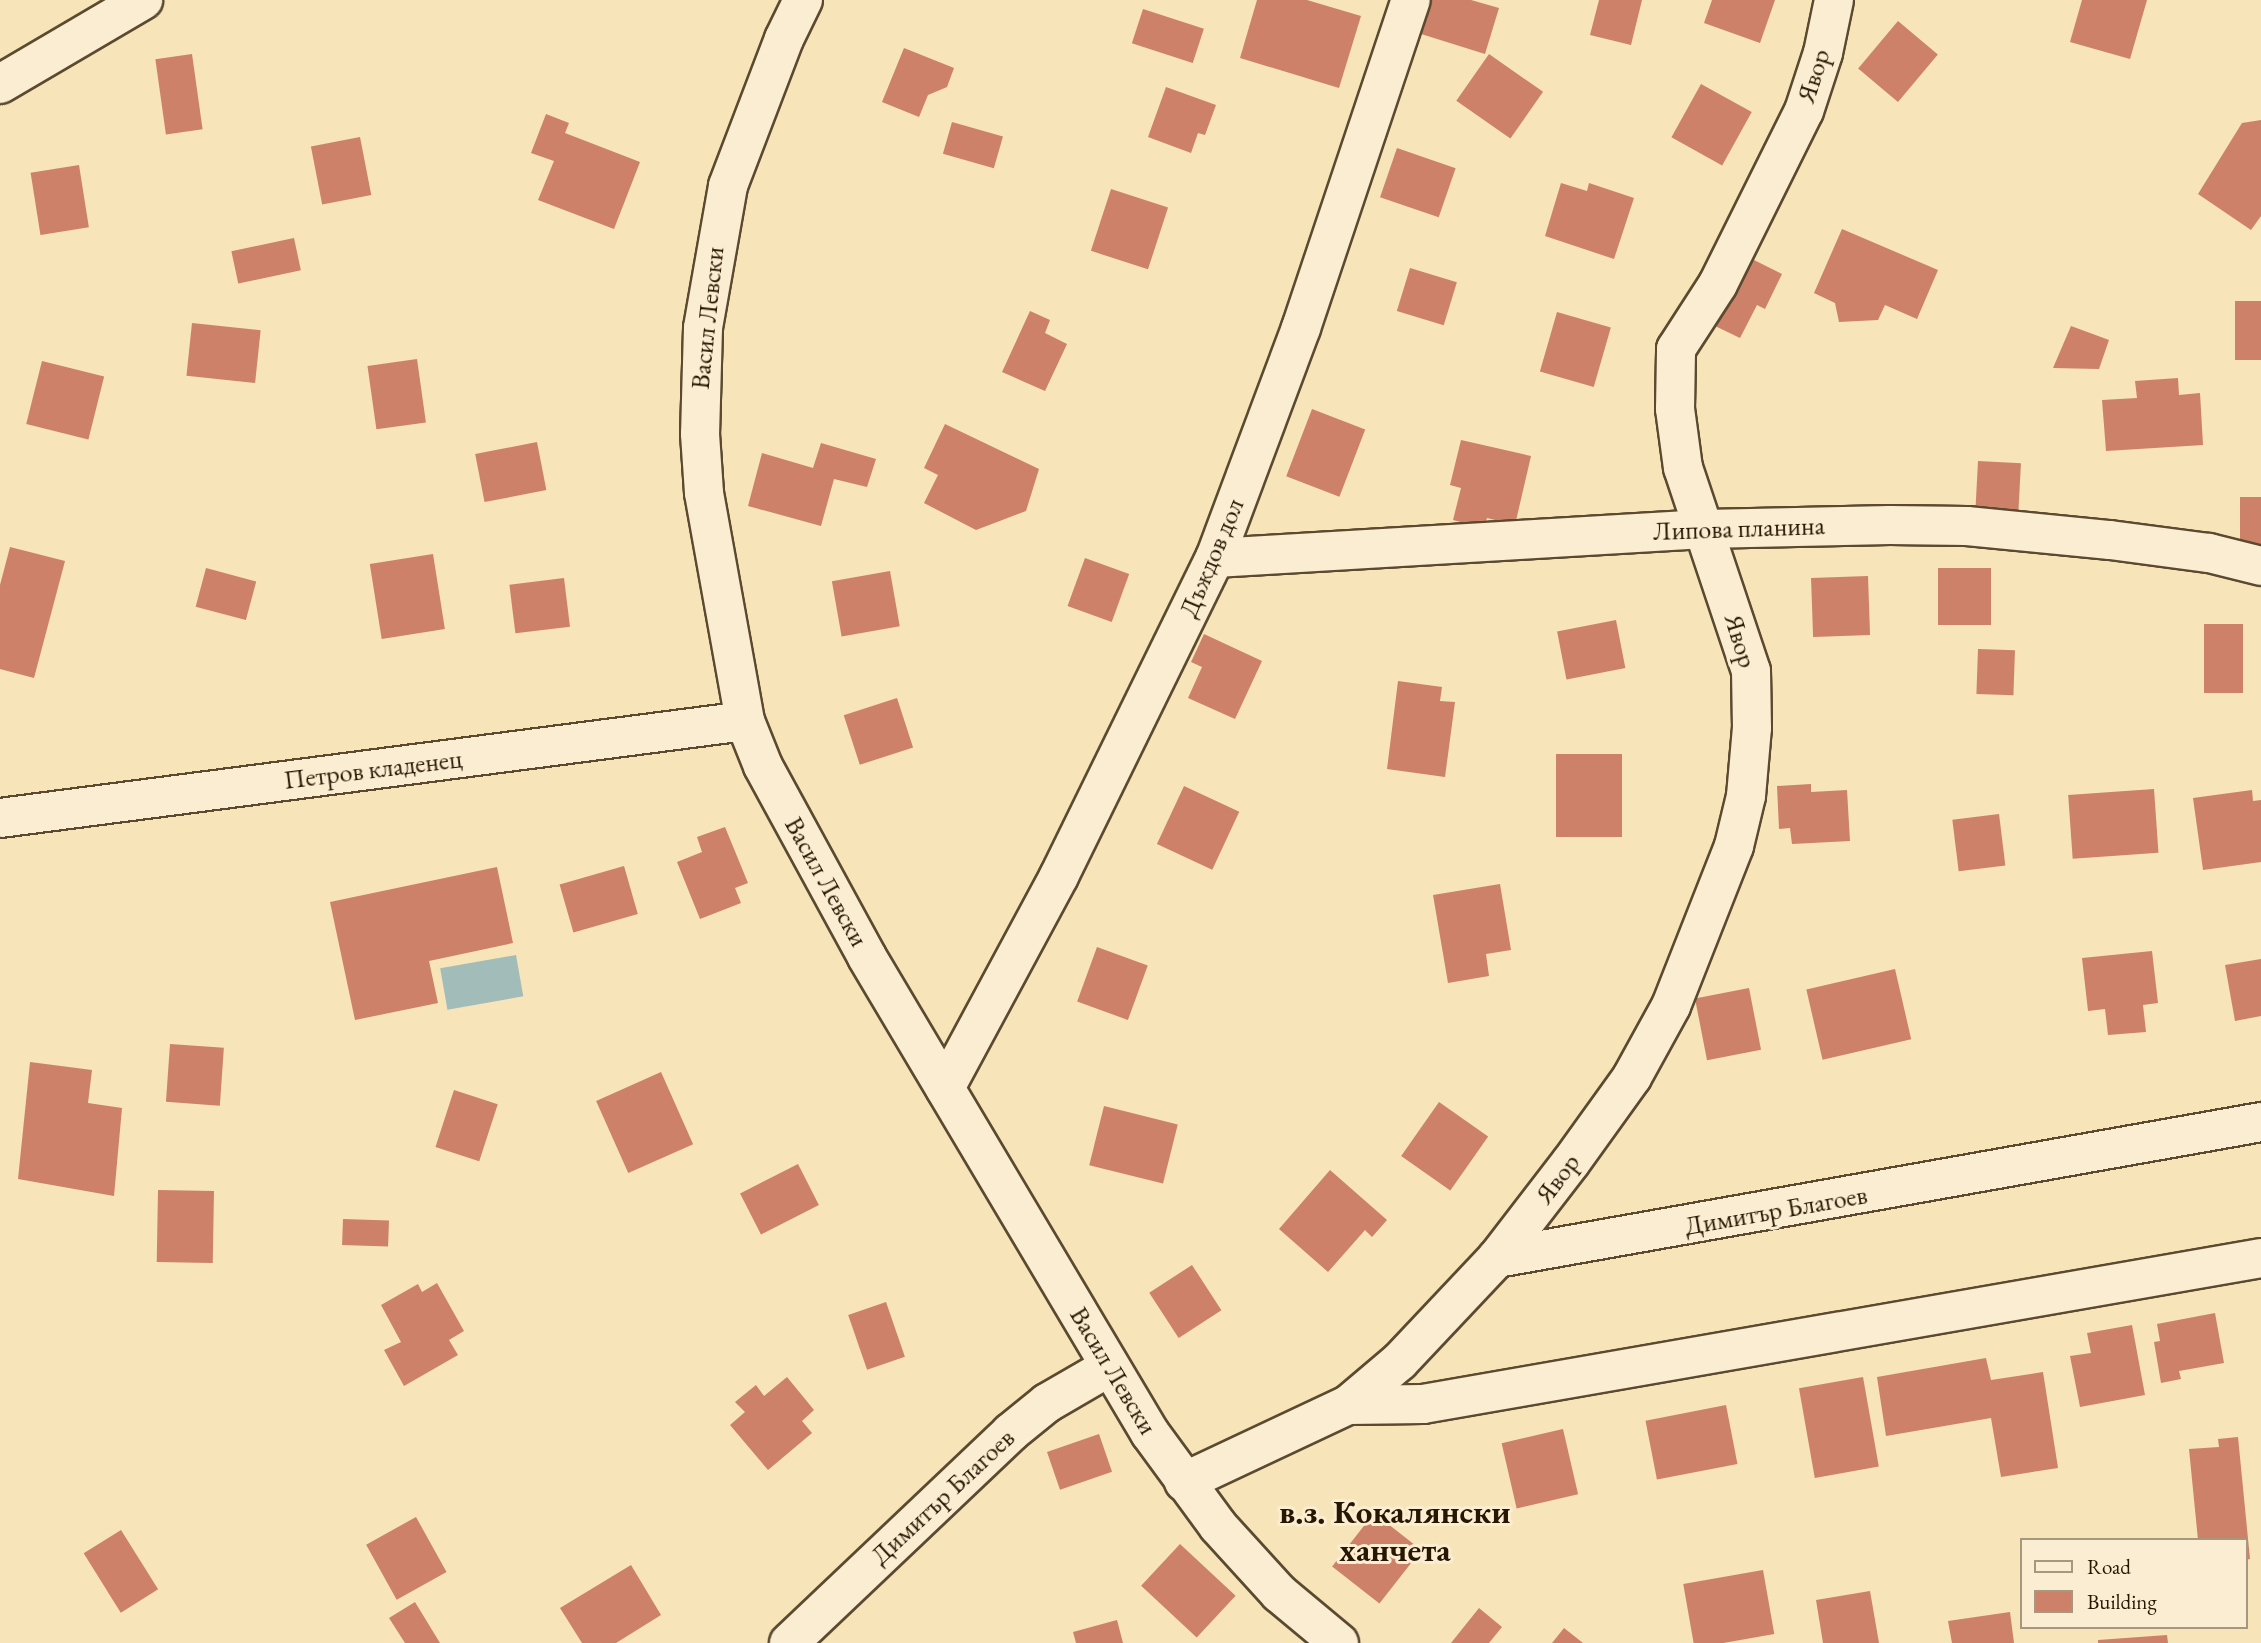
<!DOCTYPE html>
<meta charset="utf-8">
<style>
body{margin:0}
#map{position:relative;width:2261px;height:1643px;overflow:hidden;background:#f7e4b9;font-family:"EB Garamond",serif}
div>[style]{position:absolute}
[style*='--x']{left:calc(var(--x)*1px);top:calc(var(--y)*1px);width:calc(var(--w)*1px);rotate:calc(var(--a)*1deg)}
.water>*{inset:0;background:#a2bcba;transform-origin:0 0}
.building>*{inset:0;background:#cc8168;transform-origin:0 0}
.roads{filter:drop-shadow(2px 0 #5b4a30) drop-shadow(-2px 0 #5b4a30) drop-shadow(0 2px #5b4a30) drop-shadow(0 -2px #5b4a30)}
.street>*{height:38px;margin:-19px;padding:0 19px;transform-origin:19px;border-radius:19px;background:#faedd2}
span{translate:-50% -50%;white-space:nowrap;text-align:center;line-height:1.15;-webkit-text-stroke:6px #faedd2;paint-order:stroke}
.street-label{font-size:26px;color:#271602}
.district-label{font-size:33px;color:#271602;font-weight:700}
.legend{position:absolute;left:2020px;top:1538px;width:228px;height:91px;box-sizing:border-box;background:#faedd2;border:2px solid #a6977f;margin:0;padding:9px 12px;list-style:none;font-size:21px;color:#271602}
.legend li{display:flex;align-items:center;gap:14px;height:35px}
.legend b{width:35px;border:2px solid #a6977f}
</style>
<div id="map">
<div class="water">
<div style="left:516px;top:955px;width:42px;height:77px;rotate:80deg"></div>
</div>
<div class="building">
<div style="clip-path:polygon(1257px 0,1307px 0,1361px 16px,1339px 88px,1240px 58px)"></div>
<div style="clip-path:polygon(1428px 0,1471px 0,1499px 8px,1485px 54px,1418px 33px)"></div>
<div style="clip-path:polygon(1599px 0,1642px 0,1631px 45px,1590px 35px)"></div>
<div style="clip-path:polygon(1712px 0,1775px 0,1760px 43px,1704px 23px)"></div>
<div style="clip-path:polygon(2082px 0,2147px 0,2130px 59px,2070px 42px)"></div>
<div style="left:1143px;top:9px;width:64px;height:36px;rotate:18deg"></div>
<div style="left:1898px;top:21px;width:52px;height:62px;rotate:40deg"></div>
<div style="clip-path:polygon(904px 48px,954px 68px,947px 87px,928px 95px,919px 117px,882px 102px)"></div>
<div style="left:192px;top:54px;width:76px;height:37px;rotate:82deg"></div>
<div style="left:1489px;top:54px;width:66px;height:57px;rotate:35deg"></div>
<div style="left:1701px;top:84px;width:58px;height:61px;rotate:29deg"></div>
<div style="clip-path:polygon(1166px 87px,1216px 105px,1205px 135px,1198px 133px,1191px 153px,1148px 137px)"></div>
<div style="clip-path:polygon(546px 114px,569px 123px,565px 133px,640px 162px,614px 229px,538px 200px,554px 161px,531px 153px)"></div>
<div style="clip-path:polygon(2261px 120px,2261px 216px,2251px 230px,2198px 194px,2242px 123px)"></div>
<div style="left:952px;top:122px;width:53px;height:33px;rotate:16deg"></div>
<div style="left:360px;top:137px;width:59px;height:50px;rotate:79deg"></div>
<div style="left:1397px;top:148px;width:62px;height:52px;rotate:19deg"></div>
<div style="left:79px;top:165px;width:63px;height:49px;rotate:81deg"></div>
<div style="clip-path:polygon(1561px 183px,1587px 191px,1589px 183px,1634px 198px,1614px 259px,1545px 236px)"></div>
<div style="left:1111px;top:189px;width:60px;height:65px;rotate:18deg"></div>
<div style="clip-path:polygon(1842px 229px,1938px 270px,1917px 319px,1885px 305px,1878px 320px,1839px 322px,1835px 303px,1814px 293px)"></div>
<div style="left:294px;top:238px;width:33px;height:64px;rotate:78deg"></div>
<div style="clip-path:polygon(1746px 256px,1782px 274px,1765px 309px,1757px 305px,1740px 338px,1713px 325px)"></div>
<div style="left:1410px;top:268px;width:49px;height:45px;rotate:17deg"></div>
<div style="left:2235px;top:301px;width:26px;height:59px"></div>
<div style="clip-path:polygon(1030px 311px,1050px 320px,1045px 333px,1067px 344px,1045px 391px,1002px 372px)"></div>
<div style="left:1557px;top:312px;width:56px;height:62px;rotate:16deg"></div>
<div style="left:192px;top:323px;width:69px;height:53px;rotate:6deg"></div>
<div style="clip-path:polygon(2071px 326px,2109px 340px,2099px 369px,2053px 368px)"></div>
<div style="left:417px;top:359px;width:64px;height:50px;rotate:82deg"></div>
<div style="left:42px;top:361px;width:64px;height:65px;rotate:14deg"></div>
<div style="clip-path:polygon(2178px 378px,2179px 395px,2200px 393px,2203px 445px,2106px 451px,2102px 400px,2137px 398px,2135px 381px)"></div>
<div style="left:1312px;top:409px;width:57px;height:72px;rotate:21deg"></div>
<div style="clip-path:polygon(945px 424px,1039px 469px,1026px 511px,976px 530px,924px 503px,938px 475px,924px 468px)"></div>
<div style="clip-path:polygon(1461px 440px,1531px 456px,1515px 525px,1487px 518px,1484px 528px,1453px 520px,1461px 488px,1450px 485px)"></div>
<div style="left:537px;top:442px;width:49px;height:63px;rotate:79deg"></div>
<div style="clip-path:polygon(821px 443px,876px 459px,867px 487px,834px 479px,821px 526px,748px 506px,762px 453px,813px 468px)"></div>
<div style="left:1978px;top:461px;width:43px;height:55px;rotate:3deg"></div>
<div style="left:2240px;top:497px;width:21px;height:48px"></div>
<div style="clip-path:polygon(10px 547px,65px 561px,34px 678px,0 669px,0 585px)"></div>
<div style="left:433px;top:554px;width:76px;height:64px;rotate:81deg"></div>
<div style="left:1085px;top:558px;width:47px;height:51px;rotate:20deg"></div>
<div style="left:206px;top:568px;width:52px;height:40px;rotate:15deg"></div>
<div style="left:1991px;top:568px;width:57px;height:53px;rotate:90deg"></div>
<div style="left:890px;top:571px;width:56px;height:59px;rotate:80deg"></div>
<div style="left:1868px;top:576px;width:59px;height:57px;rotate:88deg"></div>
<div style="left:564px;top:578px;width:49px;height:55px;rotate:83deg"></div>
<div style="left:1616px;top:620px;width:49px;height:60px;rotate:79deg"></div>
<div style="left:2204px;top:624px;width:39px;height:69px"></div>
<div style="clip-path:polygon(1204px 634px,1262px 661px,1235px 719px,1188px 698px,1202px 667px,1191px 662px)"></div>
<div style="left:1978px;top:649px;width:37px;height:45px;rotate:2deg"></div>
<div style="clip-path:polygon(1398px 681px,1442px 687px,1440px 701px,1455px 702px,1445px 777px,1387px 769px)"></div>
<div style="left:897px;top:698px;width:52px;height:56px;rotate:72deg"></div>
<div style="left:1556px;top:754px;width:66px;height:83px"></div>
<div style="clip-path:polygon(1811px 784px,1811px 792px,1847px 790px,1850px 841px,1792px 844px,1790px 828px,1779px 829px,1777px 786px)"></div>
<div style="left:1184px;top:786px;width:61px;height:64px;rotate:25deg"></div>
<div style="left:2154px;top:789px;width:64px;height:86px;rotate:86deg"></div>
<div style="clip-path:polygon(2252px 790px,2253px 801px,2261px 800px,2261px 862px,2203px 870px,2193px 798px)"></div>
<div style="left:1999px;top:814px;width:52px;height:47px;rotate:83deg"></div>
<div style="clip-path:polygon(725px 827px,748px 883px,735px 888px,741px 903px,700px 919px,677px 862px,702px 852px,697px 837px)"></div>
<div style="left:624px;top:866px;width:50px;height:67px;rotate:74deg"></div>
<div style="clip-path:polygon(497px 867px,513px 943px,429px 961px,438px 1003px,355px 1020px,330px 902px)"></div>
<div style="clip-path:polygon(1500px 884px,1511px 950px,1486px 954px,1489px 976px,1448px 983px,1433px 895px)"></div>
<div style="left:1097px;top:947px;width:54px;height:58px;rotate:20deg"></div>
<div style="clip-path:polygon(2152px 951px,2158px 1003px,2143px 1005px,2146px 1032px,2108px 1035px,2105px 1009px,2088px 1011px,2082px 958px)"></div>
<div style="clip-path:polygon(2261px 959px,2261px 1016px,2235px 1021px,2225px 965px)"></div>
<div style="left:1895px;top:969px;width:72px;height:91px;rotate:77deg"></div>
<div style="left:1749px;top:988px;width:63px;height:55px;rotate:79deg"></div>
<div style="left:170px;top:1044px;width:54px;height:58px;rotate:4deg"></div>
<div style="clip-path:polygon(30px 1062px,92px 1070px,88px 1103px,122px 1108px,114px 1196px,18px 1179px)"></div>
<div style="left:661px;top:1072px;width:79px;height:71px;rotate:66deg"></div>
<div style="left:454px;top:1090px;width:46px;height:60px;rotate:18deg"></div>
<div style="left:1439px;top:1102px;width:60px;height:66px;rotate:35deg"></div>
<div style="left:1104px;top:1106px;width:76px;height:61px;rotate:14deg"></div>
<div style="left:798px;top:1164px;width:46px;height:65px;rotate:63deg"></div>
<div style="clip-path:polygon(1330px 1170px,1387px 1220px,1372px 1237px,1365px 1230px,1328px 1272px,1279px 1229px)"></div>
<div style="left:158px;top:1190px;width:56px;height:72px;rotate:1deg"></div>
<div style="left:343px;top:1219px;width:46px;height:26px;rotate:2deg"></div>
<div style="left:1192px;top:1265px;width:54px;height:51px;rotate:57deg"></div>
<div style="clip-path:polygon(437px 1283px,464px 1331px,449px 1340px,458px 1355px,404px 1386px,384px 1350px,401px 1342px,381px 1305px,418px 1284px,422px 1292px)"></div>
<div style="left:886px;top:1302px;width:58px;height:40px;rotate:71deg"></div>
<div style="clip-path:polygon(2215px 1313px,2224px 1363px,2179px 1371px,2181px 1379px,2161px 1383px,2154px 1342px,2160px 1341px,2157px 1324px)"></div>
<div style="clip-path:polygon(2132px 1325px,2145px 1395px,2080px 1407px,2070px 1356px,2091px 1353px,2087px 1333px)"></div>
<div style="clip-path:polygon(1986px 1358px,1991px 1380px,2043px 1372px,2058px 1468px,2001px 1477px,1991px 1418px,1886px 1436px,1877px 1377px)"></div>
<div style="clip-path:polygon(787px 1377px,814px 1410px,802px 1421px,812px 1433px,768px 1470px,730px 1425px,745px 1412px,735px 1402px,756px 1385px,764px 1396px)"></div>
<div style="left:1863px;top:1377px;width:91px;height:65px;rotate:80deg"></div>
<div style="left:1726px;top:1405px;width:60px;height:82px;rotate:79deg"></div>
<div style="left:1563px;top:1429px;width:67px;height:63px;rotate:77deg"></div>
<div style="left:1099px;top:1434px;width:40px;height:55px;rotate:71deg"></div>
<div style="clip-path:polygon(2238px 1437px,2250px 1559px,2245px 1560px,2245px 1540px,2198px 1540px,2189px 1449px,2219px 1447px,2218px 1439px)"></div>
<div style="left:1374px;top:1513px;width:60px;height:68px;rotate:38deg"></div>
<div style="left:416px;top:1517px;width:63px;height:57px;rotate:61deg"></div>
<div style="left:121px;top:1530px;width:70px;height:44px;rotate:58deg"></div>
<div style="left:1180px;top:1544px;width:76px;height:57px;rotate:43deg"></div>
<div style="clip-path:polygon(631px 1565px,661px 1615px,616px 1643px,582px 1643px,560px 1608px)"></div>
<div style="left:1763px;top:1570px;width:65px;height:81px;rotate:80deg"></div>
<div style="clip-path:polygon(1870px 1591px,1879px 1643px,1823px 1643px,1816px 1600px)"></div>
<div style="clip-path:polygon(415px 1602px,440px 1643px,405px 1643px,389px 1618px)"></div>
<div style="clip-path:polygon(1479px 1608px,1502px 1627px,1489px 1643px,1451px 1643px)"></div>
<div style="clip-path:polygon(2010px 1612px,2014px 1643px,1952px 1643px,1948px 1621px)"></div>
<div style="clip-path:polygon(1117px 1620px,1123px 1643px,1076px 1643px,1073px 1632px)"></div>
<div style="clip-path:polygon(1564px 1628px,1583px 1643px,1552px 1643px)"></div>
<div style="clip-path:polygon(2167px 1635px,2168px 1643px,2098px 1643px,2098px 1640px)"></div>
</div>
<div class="roads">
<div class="street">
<div style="--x:803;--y:0;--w:43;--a:116"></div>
<div style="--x:784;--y:39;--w:157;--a:110.9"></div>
<div style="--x:728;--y:186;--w:144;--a:100"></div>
<div style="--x:703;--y:328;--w:106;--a:91.6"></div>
<div style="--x:700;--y:434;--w:59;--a:86.1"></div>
<div style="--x:704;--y:493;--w:232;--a:79.8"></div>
<div style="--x:745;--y:721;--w:48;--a:68.2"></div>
<div style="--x:763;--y:766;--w:217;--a:61.4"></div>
<div style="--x:867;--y:957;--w:554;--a:59.27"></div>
<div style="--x:1150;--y:1433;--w:115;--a:53.8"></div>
<div style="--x:1218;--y:1526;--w:91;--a:47.7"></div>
<div style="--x:1279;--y:1593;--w:78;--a:39.8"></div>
<div style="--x:0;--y:84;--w:166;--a:-30.4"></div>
<div style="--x:1215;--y:558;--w:486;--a:-3.4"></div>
<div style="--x:1700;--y:529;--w:190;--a:-1.2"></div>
<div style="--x:1890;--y:525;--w:77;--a:0.7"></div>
<div style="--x:1967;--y:526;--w:144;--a:5.6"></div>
<div style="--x:2110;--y:540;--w:100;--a:7.5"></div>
<div style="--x:2209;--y:553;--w:54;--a:14"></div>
<div style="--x:0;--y:818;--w:751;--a:-7.42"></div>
<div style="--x:945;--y:1088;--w:241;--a:-61.7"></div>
<div style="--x:1059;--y:876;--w:354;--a:-63.9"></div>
<div style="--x:1215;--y:558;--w:246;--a:-69.5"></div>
<div style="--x:1301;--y:328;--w:346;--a:-71.5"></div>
<div style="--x:1497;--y:1258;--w:776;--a:-10.09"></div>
<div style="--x:1348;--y:1405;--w:75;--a:-0.8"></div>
<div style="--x:1423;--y:1404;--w:851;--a:-9.88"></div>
<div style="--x:1184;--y:1482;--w:181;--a:-25.2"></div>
<div style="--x:1348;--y:1405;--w:68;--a:-40.2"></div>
<div style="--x:1400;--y:1361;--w:141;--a:-46.7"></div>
<div style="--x:1497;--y:1258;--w:121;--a:-52.4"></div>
<div style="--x:1571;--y:1162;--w:105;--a:-54.3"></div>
<div style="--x:1632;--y:1077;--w:81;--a:-61.2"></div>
<div style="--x:1671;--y:1006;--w:172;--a:-68.5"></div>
<div style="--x:1734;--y:846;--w:51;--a:-76.5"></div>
<div style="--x:1746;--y:796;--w:68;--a:-85"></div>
<div style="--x:1752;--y:728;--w:57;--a:-91"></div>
<div style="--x:1751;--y:671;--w:214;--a:-108.5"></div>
<div style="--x:1683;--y:468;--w:60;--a:-97.7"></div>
<div style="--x:1675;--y:409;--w:60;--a:-89"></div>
<div style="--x:1676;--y:349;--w:77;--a:-57.1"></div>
<div style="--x:1718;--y:284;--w:193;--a:-63.6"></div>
<div style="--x:1804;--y:111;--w:61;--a:-71.9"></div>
<div style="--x:1823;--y:53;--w:54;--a:-78.3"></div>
<div style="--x:789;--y:1643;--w:305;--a:-43.5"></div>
<div style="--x:1010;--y:1433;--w:48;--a:-39"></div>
<div style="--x:1047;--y:1403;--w:72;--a:-30.1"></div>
</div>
</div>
<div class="street-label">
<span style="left:1814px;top:76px;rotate:-72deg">Явор</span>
<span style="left:708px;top:318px;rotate:-84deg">Васил Левски</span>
<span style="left:1739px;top:529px;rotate:-2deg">Липова планина</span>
<span style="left:1212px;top:558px;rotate:-67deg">Дъждов дол</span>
<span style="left:1740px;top:641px;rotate:73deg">Явор</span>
<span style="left:373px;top:770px;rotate:-7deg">Петров кладенец</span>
<span style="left:826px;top:882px;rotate:61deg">Васил Левски</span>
<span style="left:1558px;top:1179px;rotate:-53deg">Явор</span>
<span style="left:1776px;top:1211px;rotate:-10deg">Димитър Благоев</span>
<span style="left:1113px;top:1371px;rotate:59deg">Васил Левски</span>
<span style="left:943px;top:1497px;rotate:-43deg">Димитър Благоев</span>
</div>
<div class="district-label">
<span style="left:1395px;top:1531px">в.з. Кокалянски<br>ханчета</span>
</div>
<ul class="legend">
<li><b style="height:9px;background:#faedd2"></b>Road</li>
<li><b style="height:19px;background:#cc8168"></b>Building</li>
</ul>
</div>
